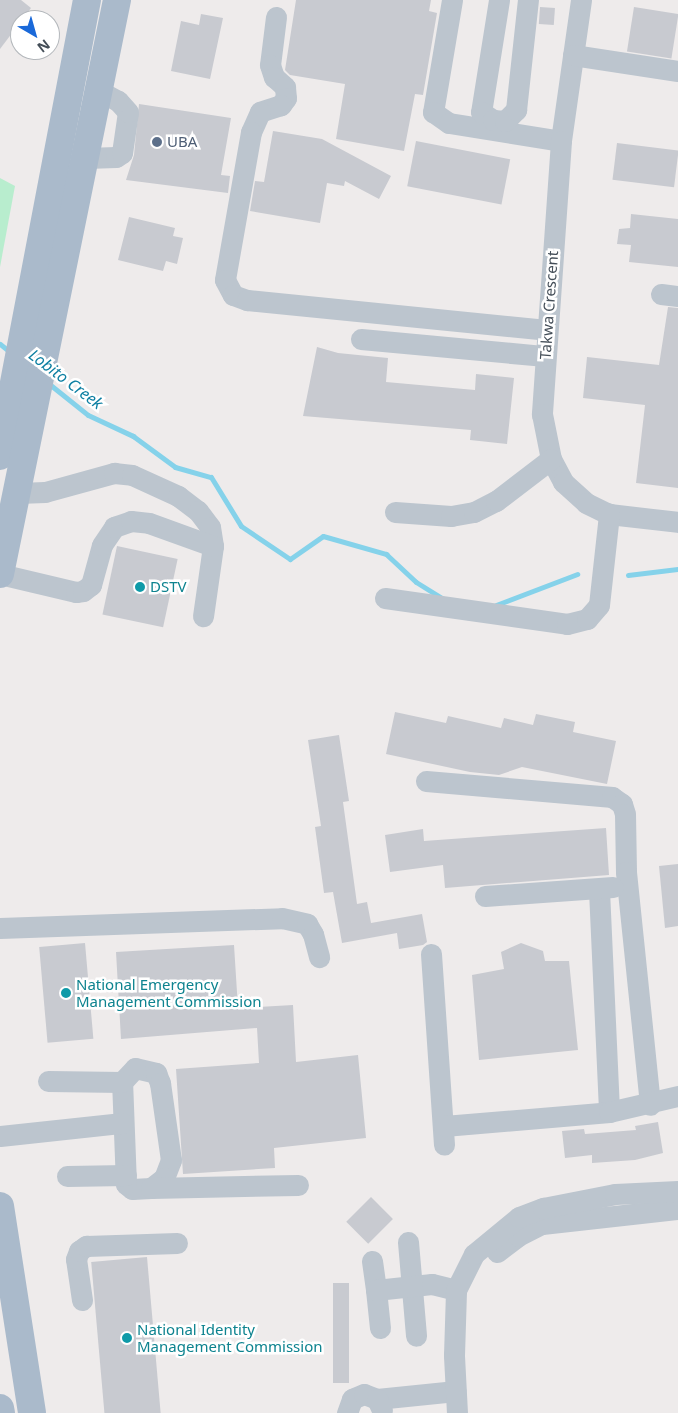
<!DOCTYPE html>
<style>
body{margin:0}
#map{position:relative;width:678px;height:1413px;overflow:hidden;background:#eeebeb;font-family:"Noto Sans",sans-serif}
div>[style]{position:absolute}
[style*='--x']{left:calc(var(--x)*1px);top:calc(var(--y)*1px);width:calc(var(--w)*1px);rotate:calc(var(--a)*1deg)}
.green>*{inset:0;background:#b8edce}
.stream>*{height:5px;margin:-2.5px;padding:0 2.5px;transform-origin:2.5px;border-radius:2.5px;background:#85d2ea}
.building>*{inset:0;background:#c8cad0;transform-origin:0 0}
.minor>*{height:21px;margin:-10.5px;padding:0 10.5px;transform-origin:10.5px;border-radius:10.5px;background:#bcc5ce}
.major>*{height:28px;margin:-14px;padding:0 14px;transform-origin:14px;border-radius:14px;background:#aabacb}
.dots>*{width:14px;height:14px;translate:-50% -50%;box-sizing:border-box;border:2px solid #fff;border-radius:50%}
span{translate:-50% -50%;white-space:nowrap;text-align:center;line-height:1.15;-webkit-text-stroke:5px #fff;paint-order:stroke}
.service-label{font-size:15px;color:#4e5e75}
.left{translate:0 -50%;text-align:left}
.street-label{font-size:15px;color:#444e58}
.culture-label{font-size:15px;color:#0d838f}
.water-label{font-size:16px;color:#0d7fa2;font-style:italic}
.north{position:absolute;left:10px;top:10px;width:50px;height:50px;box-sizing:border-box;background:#fff;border:1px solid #b4b8bc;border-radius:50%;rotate:142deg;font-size:14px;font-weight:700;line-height:20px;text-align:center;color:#444e58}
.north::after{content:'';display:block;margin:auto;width:18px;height:22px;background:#1a69d9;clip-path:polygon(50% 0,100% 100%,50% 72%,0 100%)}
</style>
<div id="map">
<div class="green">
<div style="clip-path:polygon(0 178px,15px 186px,0 267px)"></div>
</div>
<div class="stream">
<div style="--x:0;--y:344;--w:13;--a:39"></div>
<div style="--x:48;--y:383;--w:51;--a:38.7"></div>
<div style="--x:88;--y:415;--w:50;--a:25"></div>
<div style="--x:133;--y:436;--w:52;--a:36.4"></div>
<div style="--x:175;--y:467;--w:37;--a:16"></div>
<div style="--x:211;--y:477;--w:57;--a:58.5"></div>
<div style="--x:241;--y:526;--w:59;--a:34"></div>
<div style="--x:290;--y:559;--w:40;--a:-34.9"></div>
<div style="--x:323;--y:536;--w:66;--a:15.9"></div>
<div style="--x:386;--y:554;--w:41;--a:43"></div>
<div style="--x:416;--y:582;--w:31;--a:32"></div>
<div style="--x:628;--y:575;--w:50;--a:-6.8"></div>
<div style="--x:496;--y:605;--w:87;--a:-20.9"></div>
</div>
<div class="building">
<div style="clip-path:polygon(0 0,21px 0,31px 8px,0 49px)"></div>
<div style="clip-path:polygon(296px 0,431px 0,429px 11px,437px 13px,423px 95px,415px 94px,404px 151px,336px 139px,345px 84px,290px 75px,285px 70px)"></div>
<div style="left:540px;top:7px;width:15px;height:17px;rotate:4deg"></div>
<div style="left:634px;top:7px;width:45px;height:45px;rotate:9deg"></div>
<div style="clip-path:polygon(201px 14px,223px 18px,210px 79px,171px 71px,181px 21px,199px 25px)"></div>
<div style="clip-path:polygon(139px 104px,231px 118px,221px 175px,230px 176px,228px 193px,126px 180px,134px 155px)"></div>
<div style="clip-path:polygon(273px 131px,322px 139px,391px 176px,379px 199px,345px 181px,344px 186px,327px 183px,320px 223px,250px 211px,255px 181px,264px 182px)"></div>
<div style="left:416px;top:141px;width:96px;height:46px;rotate:11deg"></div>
<div style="left:617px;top:143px;width:62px;height:37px;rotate:7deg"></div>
<div style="clip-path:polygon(631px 214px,678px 219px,678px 267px,629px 262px,631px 245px,617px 244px,619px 229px,630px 228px)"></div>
<div style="clip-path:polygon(129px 217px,175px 228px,173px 236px,183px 238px,177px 264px,166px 261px,163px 271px,118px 260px)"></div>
<div style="clip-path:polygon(668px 307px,678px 308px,678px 488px,636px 483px,645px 405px,583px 398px,587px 357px,659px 365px)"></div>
<div style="clip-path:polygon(317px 347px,338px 353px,388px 358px,386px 382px,475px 390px,476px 374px,514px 378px,507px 444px,470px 440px,471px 430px,303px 416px)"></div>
<div style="left:117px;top:546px;width:62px;height:70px;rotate:12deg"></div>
<div style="clip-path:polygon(395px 712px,446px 723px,448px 716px,501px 728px,504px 718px,533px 725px,536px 714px,575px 722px,573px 732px,616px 741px,607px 784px,522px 767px,499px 775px,470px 772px,386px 754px)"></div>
<div style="clip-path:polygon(339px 735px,349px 801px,343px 802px,357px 904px,367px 902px,371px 923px,422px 914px,427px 942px,423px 945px,399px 949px,397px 933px,342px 943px,333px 892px,324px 893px,315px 827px,321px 826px,308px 740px)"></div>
<div style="clip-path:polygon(606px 828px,609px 875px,445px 888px,443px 865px,390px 872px,385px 835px,423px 829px,424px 841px)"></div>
<div style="clip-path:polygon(678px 864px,678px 926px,665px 928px,659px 866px)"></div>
<div style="left:85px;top:943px;width:96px;height:46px;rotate:85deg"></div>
<div style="clip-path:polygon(521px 943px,543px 951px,545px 961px,569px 961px,578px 1050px,479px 1060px,472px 975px,504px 969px,501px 952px)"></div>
<div style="clip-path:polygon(234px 945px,238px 1008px,293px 1005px,296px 1062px,358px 1055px,366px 1138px,274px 1148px,275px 1168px,183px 1174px,176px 1069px,259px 1063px,257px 1028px,121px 1039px,116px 952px)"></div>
<div style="clip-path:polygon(658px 1122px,663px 1153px,635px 1160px,592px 1163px,592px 1155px,565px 1158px,562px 1131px,584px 1129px,585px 1134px,636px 1130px,635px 1126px)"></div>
<div style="left:371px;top:1197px;width:31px;height:35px;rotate:45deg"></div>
<div style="left:147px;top:1257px;width:157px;height:56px;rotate:85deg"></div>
<div style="left:333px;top:1283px;width:16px;height:100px"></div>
</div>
<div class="minor">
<div style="--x:452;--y:0;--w:114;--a:99.6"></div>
<div style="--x:433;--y:112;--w:19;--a:35"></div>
<div style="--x:449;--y:123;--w:113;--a:9.1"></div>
<div style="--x:499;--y:0;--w:113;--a:99.1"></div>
<div style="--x:481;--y:112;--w:14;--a:34"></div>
<div style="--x:493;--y:120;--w:12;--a:5"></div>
<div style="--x:505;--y:121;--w:16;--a:-45"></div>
<div style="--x:516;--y:110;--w:111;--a:-83.8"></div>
<div style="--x:581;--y:0;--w:142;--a:98.1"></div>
<div style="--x:561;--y:141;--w:274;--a:94"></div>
<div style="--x:542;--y:414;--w:46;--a:78.7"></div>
<div style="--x:551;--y:459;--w:26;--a:62"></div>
<div style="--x:563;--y:482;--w:31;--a:42"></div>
<div style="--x:586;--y:503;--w:25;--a:26"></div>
<div style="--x:609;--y:514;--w:69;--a:6.6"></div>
<div style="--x:276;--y:17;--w:48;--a:97.1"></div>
<div style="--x:270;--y:65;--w:13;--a:72"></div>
<div style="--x:274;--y:77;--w:15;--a:42"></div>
<div style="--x:285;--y:87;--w:11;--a:85"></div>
<div style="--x:286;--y:98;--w:9;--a:126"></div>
<div style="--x:281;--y:105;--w:22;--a:162"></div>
<div style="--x:260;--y:112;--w:22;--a:114"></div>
<div style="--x:251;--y:132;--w:150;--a:100"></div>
<div style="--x:225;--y:280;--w:17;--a:62"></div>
<div style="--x:233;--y:295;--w:15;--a:20"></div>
<div style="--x:247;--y:300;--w:301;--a:5.7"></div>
<div style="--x:573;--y:55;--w:106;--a:8.7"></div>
<div style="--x:86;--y:158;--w:30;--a:-2"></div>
<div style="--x:116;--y:157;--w:7;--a:-34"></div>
<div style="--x:122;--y:153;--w:41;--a:-81.7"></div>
<div style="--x:128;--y:112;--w:15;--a:-132"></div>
<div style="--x:118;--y:101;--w:21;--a:-152"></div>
<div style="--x:661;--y:294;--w:17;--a:7"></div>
<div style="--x:361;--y:339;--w:185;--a:5.3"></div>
<div style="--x:18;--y:493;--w:27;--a:-2"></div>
<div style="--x:45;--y:492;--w:72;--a:-15.4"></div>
<div style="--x:114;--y:473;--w:18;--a:6"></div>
<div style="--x:132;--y:475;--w:51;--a:24.5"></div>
<div style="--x:178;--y:496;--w:25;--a:37"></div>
<div style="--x:198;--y:511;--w:20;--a:53"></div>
<div style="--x:210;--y:527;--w:19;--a:81"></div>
<div style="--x:213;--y:546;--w:71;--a:98.1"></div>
<div style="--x:395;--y:512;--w:56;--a:4.1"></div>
<div style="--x:451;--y:516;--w:23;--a:-10"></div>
<div style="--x:474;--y:512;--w:25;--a:-27"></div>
<div style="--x:496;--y:501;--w:69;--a:-37.4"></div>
<div style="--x:0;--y:574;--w:78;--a:13.3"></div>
<div style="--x:76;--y:592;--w:7;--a:-8"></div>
<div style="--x:83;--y:591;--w:10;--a:-37"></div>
<div style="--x:91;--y:585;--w:41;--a:-74.6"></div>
<div style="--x:102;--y:545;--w:22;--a:-56"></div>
<div style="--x:114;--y:527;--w:18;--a:-19"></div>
<div style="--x:131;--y:521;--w:18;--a:6"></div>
<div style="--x:149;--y:523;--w:68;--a:19.8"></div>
<div style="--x:385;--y:598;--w:184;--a:8.1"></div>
<div style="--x:567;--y:624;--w:21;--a:-14"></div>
<div style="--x:587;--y:619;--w:18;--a:-49"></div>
<div style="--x:599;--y:605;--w:92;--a:-83.7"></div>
<div style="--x:426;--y:781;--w:187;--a:4.9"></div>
<div style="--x:612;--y:797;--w:12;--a:35"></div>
<div style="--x:622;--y:804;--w:10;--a:73"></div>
<div style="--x:625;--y:814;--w:58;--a:89"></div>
<div style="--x:626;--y:872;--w:234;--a:84.1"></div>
<div style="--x:599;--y:890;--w:222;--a:87.4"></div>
<div style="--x:485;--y:896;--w:128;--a:-4"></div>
<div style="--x:0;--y:928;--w:282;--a:-2"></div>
<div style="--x:282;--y:918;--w:26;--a:13"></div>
<div style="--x:307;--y:924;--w:12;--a:59"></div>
<div style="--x:313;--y:934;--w:24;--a:75"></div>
<div style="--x:431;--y:954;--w:191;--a:86.1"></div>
<div style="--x:135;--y:1068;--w:22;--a:13"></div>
<div style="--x:156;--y:1073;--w:11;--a:68"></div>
<div style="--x:160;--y:1083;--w:78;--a:81.9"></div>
<div style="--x:171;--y:1160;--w:19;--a:111"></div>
<div style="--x:164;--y:1178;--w:16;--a:142"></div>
<div style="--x:151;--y:1188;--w:19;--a:177"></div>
<div style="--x:132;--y:1189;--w:8;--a:-140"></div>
<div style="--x:126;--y:1184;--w:102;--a:-92.2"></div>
<div style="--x:122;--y:1082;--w:19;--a:-47"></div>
<div style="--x:48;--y:1081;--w:74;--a:0.8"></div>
<div style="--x:444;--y:1126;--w:166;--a:-4.8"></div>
<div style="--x:609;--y:1112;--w:71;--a:-13.1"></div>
<div style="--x:0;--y:1136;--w:123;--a:-6.1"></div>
<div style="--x:67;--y:1176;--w:59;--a:-1"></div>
<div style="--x:151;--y:1188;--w:147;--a:-1.2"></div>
<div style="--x:408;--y:1242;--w:94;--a:85.1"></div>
<div style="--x:497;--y:1252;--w:26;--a:-37"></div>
<div style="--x:518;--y:1236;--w:27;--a:-27"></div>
<div style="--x:542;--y:1224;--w:137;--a:-6.3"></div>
<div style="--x:372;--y:1261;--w:29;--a:82"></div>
<div style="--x:82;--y:1300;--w:41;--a:-98.3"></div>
<div style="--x:76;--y:1259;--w:9;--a:-69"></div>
<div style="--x:79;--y:1251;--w:9;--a:-36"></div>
<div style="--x:86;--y:1246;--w:91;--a:-1.9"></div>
<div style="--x:380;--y:1328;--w:38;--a:-96"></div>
<div style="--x:376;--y:1290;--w:56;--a:-6.1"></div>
<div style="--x:432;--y:1284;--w:25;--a:14"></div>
<div style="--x:377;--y:1399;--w:79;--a:-5.8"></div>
<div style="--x:347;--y:1413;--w:15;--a:-70"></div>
<div style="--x:352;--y:1399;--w:13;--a:-23"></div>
<div style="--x:364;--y:1394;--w:14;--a:21"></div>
<div style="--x:377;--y:1399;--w:12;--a:66"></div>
<div style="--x:457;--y:1413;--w:58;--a:-93"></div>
<div style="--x:454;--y:1355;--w:65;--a:-88.2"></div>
<div style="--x:456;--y:1290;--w:40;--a:-63.4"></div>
<div style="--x:474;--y:1254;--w:58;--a:-39.4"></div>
<div style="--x:519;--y:1217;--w:26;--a:-21"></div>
<div style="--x:543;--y:1208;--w:73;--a:-11"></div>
<div style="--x:615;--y:1194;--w:63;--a:-2.7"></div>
</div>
<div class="major">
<div style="--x:0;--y:456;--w:464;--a:-79.2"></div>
<div style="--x:0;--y:574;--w:586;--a:-78.48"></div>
<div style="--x:0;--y:1206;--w:209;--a:81.2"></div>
<div style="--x:0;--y:1408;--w:5;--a:79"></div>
</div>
<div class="dots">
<div style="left:157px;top:142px;background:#5c6f8a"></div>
<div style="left:140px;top:587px;background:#0f9aa8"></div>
<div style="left:66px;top:993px;background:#0f9aa8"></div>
<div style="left:127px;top:1338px;background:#0f9aa8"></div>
</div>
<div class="service-label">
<span class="left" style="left:167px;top:142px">UBA</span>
</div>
<div class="street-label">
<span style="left:549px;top:305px;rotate:-86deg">Takwa Crescent</span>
</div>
<div class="culture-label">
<span class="left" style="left:150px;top:587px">DSTV</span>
<span class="left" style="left:76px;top:993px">National Emergency<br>Management Commission</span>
<span class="left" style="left:137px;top:1338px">National Identity<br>Management Commission</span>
</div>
<div class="water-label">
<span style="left:66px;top:379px;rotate:37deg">Lobito Creek</span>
</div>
<div class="north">N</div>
</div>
